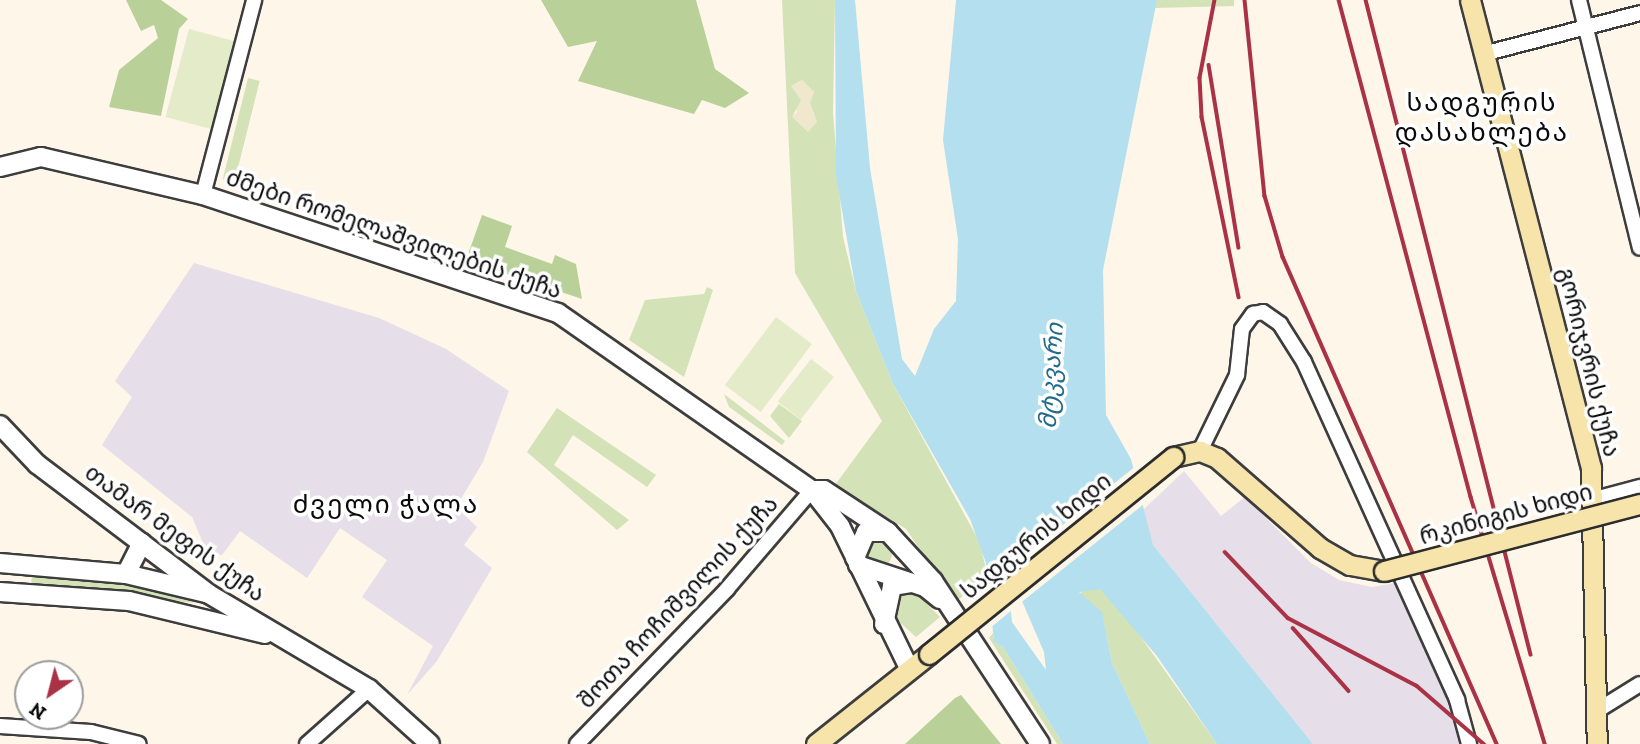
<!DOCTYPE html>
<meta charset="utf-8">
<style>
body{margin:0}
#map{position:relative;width:1640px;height:744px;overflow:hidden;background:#fdf6e9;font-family:"Zilla Slab","Noto Sans Georgian",serif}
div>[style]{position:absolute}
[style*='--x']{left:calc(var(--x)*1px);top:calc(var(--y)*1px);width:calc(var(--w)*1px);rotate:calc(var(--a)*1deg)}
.industrial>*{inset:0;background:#e6dee8}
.farmland>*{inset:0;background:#efe8cc}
.green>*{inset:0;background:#d3e2b7;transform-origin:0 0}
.round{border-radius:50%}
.forest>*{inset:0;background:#b9d198}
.pitch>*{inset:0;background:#e3ebc8;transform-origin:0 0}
.water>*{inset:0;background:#b3dfee}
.pier>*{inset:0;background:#fdf6e9}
.roads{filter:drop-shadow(2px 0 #3d3d3d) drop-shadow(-2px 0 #3d3d3d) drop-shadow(0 2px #3d3d3d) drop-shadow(0 -2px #3d3d3d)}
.minor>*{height:14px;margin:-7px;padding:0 7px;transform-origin:7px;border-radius:7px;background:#fff}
.tertiary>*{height:18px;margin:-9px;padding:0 9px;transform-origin:9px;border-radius:9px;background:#fff}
.secondary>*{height:19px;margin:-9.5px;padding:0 9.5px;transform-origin:9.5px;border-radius:9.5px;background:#f6e4ab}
.rail>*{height:3.5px;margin:-1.75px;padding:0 1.75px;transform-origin:1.75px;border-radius:1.75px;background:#a93246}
.bridges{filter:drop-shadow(2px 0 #2c2c2c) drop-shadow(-2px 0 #2c2c2c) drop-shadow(0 2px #2c2c2c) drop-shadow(0 -2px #2c2c2c)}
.secondary-bridge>*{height:19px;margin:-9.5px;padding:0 9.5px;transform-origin:9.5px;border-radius:9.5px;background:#f6e4ab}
span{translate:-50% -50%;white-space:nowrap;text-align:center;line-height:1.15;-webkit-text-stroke:7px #fff;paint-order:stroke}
.street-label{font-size:23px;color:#0a0a0a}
.water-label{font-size:24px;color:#226b8c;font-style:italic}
.quarter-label{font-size:26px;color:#0a0a0a;letter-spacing:2px}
.north{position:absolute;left:14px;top:660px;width:70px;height:70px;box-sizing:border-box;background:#fff;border:2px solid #9d9d9d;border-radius:50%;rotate:215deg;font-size:19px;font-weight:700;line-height:28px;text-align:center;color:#0a0a0a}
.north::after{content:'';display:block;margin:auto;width:24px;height:32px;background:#a93246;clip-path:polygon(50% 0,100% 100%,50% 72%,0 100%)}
</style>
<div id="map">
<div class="industrial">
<div style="clip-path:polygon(194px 263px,379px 318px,446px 349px,509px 391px,483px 462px,456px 507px,477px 527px,464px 545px,492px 568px,437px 661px,407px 695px,433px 646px,362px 597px,387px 560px,340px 528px,307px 578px,240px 531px,222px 555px,208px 555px,192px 517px,102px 445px,132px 397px,115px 381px)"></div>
<div style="clip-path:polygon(1184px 471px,1221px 516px,1245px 497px,1311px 563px,1339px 580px,1372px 587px,1395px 583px,1448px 689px,1463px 727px,1462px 744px,1313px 744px,1153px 545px,1141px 512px)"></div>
</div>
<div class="farmland">
<div style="clip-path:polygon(802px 80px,814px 92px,810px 103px,817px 122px,808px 133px,791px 117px,797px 112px,790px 86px)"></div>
</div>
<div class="green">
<div style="clip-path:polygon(evenodd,782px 0,835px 0,833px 113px,843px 237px,856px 291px,893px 384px,980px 543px,987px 574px,956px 602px,906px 529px,835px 485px,882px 421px,795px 273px,782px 0,802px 80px,814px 92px,810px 103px,817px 122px,808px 132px,792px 117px,801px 100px,791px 86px,802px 80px)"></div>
<div style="clip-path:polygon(1157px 0,1234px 0,1234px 6px,1155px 8px)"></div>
<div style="left:248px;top:78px;width:12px;height:104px;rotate:14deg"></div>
<div style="clip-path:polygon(707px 287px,713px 290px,684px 377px,629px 340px,645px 300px,704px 294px)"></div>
<div style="clip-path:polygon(724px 394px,785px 441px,782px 445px,729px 407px)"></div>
<div style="clip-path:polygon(779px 404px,802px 421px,789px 438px,770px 416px)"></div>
<div style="clip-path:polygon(557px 408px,656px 475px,647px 487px,573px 435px,554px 465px,629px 520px,617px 530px,527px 452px)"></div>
<div class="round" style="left:862px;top:538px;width:30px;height:30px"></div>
<div style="clip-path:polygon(32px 573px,136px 583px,195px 603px,31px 587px)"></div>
<div style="clip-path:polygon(1082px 587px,1100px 589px,1116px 602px,1217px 744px,1150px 744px,1112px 663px,1103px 618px,1080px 596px)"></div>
<div style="clip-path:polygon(912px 589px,940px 617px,916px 637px,893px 616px,897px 599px)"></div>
<div style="clip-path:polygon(993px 633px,994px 642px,1003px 647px,1063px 744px,1057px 744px,989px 638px)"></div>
</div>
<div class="forest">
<div style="clip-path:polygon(126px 0,161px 0,188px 19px,179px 29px,161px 116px,109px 107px,119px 70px,158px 38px,154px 25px,141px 31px)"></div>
<div style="clip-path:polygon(541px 0,696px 0,715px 69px,749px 93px,725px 108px,702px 100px,694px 114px,578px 81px,597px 41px,568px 47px)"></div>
<div style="clip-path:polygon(482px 215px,512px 226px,505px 247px,552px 264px,555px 255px,576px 264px,582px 299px,466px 260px)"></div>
<div style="clip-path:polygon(961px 695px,1001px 744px,905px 744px,955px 698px)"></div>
</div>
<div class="pitch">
<div style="left:189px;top:29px;width:49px;height:91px;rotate:15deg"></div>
<div style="left:776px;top:317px;width:45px;height:85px;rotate:37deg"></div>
<div style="left:811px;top:359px;width:29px;height:54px;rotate:38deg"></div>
</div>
<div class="water">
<div style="clip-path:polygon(evenodd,835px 0,855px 0,870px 168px,902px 359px,915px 376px,934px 329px,956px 301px,958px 239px,943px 140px,956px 0,1157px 0,1103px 270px,1106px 415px,1131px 459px,1153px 545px,1313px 744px,1217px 744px,1157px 656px,1100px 589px,1079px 592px,1102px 612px,1112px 663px,1150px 744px,1063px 744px,1003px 647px,994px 642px,986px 563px,970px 519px,893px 384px,856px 291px,836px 176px,835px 0,1006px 564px,1044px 652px,1046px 670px,1012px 622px,1006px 564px)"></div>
</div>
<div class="pier">
<div style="clip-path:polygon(1137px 465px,1144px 504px,1018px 605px,1007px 570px)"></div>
<div style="clip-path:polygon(1006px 571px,1012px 610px,989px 629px,985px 588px)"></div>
</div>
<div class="roads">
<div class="minor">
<div style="--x:1579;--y:0;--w:255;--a:76.2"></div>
<div style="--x:1483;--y:54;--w:162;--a:-14.6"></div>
<div style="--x:203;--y:195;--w:202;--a:-75.3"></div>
<div style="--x:1200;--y:451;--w:85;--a:-64"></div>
<div style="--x:1237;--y:375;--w:46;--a:-83.8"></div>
<div style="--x:1242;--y:329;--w:19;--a:-54"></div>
<div style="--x:1253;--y:314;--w:10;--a:-11"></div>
<div style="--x:1263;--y:312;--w:21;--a:35"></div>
<div style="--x:1280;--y:324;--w:45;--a:57.7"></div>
<div style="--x:1304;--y:362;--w:371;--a:65.6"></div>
<div style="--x:1457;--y:700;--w:46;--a:74.7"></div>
<div style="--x:1595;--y:499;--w:47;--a:-14.9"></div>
<div style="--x:1598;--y:710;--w:49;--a:-31.8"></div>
<div style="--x:0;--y:726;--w:91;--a:3.8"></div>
<div style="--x:91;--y:732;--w:49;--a:14"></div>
<div style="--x:307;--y:744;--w:83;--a:-41.6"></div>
<div style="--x:577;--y:744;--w:216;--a:-45.9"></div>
<div style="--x:727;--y:589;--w:130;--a:-49.4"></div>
</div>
<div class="tertiary">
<div style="--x:0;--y:167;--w:42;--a:-13.7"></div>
<div style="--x:41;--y:157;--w:166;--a:13.2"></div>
<div style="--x:203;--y:195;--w:374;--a:18.4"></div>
<div style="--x:558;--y:313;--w:310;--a:34.9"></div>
<div style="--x:812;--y:490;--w:46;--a:52.1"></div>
<div style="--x:840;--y:526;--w:160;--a:64.1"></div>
<div style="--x:0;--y:425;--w:54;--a:46.5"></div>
<div style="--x:37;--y:464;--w:216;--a:37.1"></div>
<div style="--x:209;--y:594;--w:186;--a:30.7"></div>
<div style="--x:369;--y:689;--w:82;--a:42"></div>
<div style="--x:812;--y:490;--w:12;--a:0"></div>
<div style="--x:824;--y:490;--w:77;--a:33.3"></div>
<div style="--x:888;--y:532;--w:67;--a:47.4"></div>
<div style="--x:933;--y:581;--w:195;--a:56.7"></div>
<div style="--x:855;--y:558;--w:28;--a:-67"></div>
<div style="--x:866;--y:532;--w:22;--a:0"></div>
<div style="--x:0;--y:563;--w:126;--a:5"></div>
<div style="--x:126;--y:574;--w:82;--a:13.4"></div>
<div style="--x:858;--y:565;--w:71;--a:18.2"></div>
<div style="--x:925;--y:587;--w:19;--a:39"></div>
<div style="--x:126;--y:574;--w:35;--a:-63"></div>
<div style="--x:0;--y:592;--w:129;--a:4"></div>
<div style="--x:129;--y:601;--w:140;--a:13.6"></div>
<div style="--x:884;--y:624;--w:39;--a:-78"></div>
<div style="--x:892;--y:586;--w:19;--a:-9"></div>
</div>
<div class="secondary">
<div style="--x:1470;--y:0;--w:483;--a:75.5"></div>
<div style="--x:1591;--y:468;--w:276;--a:88.8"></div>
<div style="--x:1173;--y:457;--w:28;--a:-13"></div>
<div style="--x:1200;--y:451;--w:18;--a:22"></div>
<div style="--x:1217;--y:458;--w:137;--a:41.1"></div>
<div style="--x:1320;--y:548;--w:34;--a:30"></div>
<div style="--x:1350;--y:565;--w:35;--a:10"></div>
<div style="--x:816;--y:744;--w:144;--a:-38.5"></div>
</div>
</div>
<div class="rail">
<div style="--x:1215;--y:0;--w:79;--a:100.9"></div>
<div style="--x:1200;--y:78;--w:39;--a:87"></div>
<div style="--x:1202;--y:117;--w:184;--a:78.4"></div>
<div style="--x:1245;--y:0;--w:197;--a:84.2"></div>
<div style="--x:1265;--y:196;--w:64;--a:73.6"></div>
<div style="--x:1283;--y:257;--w:532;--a:66.28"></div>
<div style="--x:1339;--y:0;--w:514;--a:75.13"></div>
<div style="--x:1471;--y:497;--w:258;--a:73.3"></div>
<div style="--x:1366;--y:0;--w:675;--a:75.86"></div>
<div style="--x:1209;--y:65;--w:185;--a:80.7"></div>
<div style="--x:1225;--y:552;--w:91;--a:46.3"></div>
<div style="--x:1288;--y:618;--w:146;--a:27.8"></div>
<div style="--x:1417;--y:686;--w:89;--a:40.9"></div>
<div style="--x:1293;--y:628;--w:84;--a:48.4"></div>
</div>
<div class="bridges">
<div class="secondary-bridge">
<div style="--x:1384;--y:571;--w:265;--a:-14.7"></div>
<div style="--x:929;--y:654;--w:314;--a:-38.9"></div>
</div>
</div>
<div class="street-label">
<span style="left:394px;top:234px;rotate:19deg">ძმები რომელაშვილების ქუჩა</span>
<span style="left:1589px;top:362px;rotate:76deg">გორიჯვრის ქუჩა</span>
<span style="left:1506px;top:514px;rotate:-15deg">რკინიგის ხიდი</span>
<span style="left:175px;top:533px;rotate:36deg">თამარ მეფის ქუჩა</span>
<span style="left:1036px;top:536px;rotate:-39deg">სადგურის ხიდი</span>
<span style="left:678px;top:602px;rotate:-47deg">შოთა ჩოჩიშვილის ქუჩა</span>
</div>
<div class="water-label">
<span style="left:1051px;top:376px;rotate:-86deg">მტკვარი</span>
</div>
<div class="quarter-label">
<span style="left:1482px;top:118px">სადგურის<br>დასახლება</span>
<span style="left:386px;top:505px">ძველი ჭალა</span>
</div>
<div class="north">N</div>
</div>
